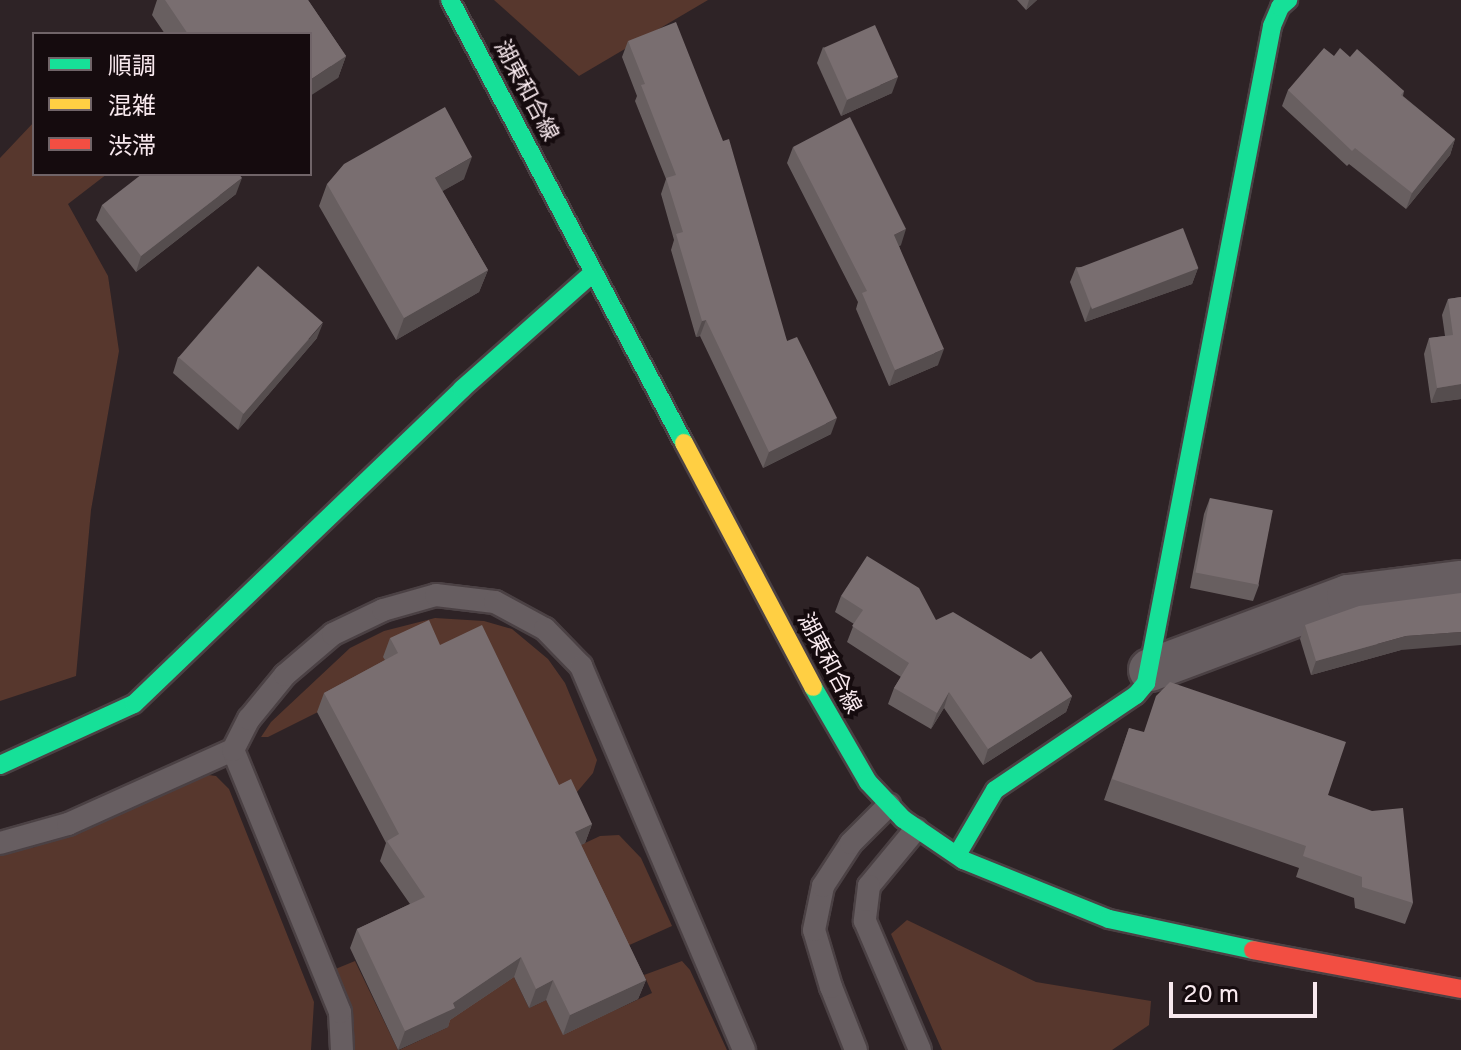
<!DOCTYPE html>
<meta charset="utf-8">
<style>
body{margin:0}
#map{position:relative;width:1461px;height:1050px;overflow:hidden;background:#2e2326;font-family:Overpass,"Noto Sans JP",sans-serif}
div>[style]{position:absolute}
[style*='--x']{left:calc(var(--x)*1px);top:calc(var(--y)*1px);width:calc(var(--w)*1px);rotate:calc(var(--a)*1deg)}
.green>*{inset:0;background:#57372d}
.roads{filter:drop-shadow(2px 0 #4b4144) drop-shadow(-2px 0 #4b4144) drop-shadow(0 2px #4b4144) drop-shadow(0 -2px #4b4144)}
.lane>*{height:22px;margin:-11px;padding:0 11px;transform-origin:11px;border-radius:11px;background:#675e61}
.street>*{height:42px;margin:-21px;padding:0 21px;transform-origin:21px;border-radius:21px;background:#675e61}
.fast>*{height:18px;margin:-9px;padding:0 9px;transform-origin:9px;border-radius:9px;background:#16e098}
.slow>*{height:18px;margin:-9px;padding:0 9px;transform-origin:9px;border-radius:9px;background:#ffcf43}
.jam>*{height:18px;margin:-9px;padding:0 9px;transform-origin:9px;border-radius:9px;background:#f24e42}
.wall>*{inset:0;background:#685f60}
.shaded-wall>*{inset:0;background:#554d4e}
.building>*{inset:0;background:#796e70;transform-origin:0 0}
span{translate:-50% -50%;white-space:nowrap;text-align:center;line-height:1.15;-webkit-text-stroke:8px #150b0e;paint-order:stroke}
.street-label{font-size:22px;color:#f8e9ee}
.legend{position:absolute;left:32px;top:32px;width:280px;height:144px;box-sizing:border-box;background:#150b0e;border:2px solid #706468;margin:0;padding:10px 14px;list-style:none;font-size:24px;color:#f8e9ee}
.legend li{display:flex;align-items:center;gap:16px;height:40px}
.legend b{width:40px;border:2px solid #706468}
.scale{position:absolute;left:1169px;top:982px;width:148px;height:36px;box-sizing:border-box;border:4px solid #f8e9ee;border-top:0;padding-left:10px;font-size:24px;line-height:28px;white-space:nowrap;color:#f8e9ee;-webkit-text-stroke:6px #150b0e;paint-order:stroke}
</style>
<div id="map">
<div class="green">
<div style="clip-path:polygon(494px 0,708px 0,579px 76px)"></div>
<div style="clip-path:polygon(34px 122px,34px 174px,107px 174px,68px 204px,108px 276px,119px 351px,91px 510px,76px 676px,0 701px,0 158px)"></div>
<div style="clip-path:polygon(435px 618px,484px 621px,512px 629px,548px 659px,565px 683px,597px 760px,593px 773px,577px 792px,552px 805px,392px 675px,268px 737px,261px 737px,271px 722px,350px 648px,384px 631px)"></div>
<div style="clip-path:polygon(201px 774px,216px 776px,229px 789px,314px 1002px,311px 1050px,0 1050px,0 854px,35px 847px)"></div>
<div style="clip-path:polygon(619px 835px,641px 858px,672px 926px,616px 951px,568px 851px,600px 836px)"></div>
<div style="clip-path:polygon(907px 920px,1036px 982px,1151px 1001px,1149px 1025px,1112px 1050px,942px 1050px,891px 934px)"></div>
<div style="clip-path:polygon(399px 925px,513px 975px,529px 1008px,546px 1000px,563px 1034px,652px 993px,644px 975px,682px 961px,690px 970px,727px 1050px,399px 1050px,448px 1027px)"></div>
<div style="clip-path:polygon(355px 961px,398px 1050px,349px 1050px,333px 970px)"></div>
</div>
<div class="roads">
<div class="lane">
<div style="--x:916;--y:829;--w:74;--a:129.5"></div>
<div style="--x:869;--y:886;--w:35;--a:97"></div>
<div style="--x:865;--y:921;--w:140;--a:66.9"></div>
<div style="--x:0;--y:843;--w:71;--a:-15.6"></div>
<div style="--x:68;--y:824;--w:181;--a:-24.2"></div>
<div style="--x:342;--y:1050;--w:38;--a:-93"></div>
<div style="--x:340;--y:1012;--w:283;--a:-112.2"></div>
<div style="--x:233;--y:750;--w:35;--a:-63"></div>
<div style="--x:249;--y:719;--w:57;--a:-50.7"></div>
<div style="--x:285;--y:675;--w:63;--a:-40.5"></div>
<div style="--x:333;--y:634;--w:55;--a:-25.6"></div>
<div style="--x:383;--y:610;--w:55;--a:-15.8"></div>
<div style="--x:436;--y:595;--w:59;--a:6.8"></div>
<div style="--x:495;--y:602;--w:57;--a:28.4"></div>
<div style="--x:545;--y:629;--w:52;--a:45.8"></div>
<div style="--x:581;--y:666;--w:417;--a:67"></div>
<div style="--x:856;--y:1050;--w:68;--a:-111.6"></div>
<div style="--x:831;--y:987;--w:59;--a:-106.6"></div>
<div style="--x:814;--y:930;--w:45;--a:-78.4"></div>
<div style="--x:823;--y:886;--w:51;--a:-56.9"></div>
<div style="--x:851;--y:843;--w:54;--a:-45"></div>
</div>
<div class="street">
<div style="--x:1150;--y:670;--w:211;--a:-20.5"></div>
<div style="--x:1348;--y:596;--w:114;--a:-7.1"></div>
</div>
<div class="fast">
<div style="--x:450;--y:0;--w:501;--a:62.16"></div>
<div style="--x:813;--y:687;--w:110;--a:59.9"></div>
<div style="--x:868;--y:782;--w:51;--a:46.6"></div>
<div style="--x:903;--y:819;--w:73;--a:34.3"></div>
<div style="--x:963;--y:860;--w:157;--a:22"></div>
<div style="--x:1109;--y:919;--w:147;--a:12.1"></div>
<div style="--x:0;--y:765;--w:147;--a:-24.5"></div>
<div style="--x:134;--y:704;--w:455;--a:-43.8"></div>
<div style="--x:462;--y:389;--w:176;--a:-41.6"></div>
<div style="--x:957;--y:855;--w:75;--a:-59.7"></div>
<div style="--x:995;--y:790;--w:170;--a:-34"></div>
<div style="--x:1136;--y:695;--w:16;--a:-50"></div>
<div style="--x:1146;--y:683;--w:669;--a:-79.14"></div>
<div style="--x:1272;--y:26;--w:21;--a:-67"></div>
<div style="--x:1280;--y:7;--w:11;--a:-41"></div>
</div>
<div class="slow">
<div style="--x:684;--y:443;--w:276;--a:62.1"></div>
</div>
<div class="jam">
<div style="--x:1253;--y:950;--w:212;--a:10.6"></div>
</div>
</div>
<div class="wall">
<div style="clip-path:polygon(157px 0,308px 0,346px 56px,338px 78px,310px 34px,165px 34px,152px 15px)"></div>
<div style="clip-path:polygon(1017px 0,1037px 0,1026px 10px)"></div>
<div style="clip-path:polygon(628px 41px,787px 341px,831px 434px,763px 468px,700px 336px,696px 337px,671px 250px,674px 240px,661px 194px,666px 179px,635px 101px,637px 96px,622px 57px)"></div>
<div style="clip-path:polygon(823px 47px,892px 93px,841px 116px,817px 63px)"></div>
<div style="clip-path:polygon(1334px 56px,1350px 57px,1404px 91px,1403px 96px,1455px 139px,1450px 155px,1406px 209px,1349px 164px,1347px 166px,1282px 106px,1288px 90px)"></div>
<div style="clip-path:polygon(793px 147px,901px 245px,899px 246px,938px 365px,889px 386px,856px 309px,858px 302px,787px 163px)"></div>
<div style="clip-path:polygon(464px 179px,442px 191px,488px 270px,479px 292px,396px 340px,319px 206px,327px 184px)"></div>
<div style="clip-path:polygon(236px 194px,136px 272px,96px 220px,102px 205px)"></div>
<div style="clip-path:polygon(1076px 267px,1198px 268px,1192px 284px,1085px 322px,1070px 282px)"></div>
<div style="clip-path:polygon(1461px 297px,1461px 399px,1431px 403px,1424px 354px,1429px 338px,1445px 336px,1442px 315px,1448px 299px)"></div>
<div style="clip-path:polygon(317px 338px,238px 430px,173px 373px,178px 357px)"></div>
<div style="clip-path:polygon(1210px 498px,1259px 585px,1253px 601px,1190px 588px,1204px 514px)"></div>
<div style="clip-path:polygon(841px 596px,936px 620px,1072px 696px,1066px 712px,983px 765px,944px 708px,931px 729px,888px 704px,894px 688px,901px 677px,847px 642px,854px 624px,835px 612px)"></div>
<div style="clip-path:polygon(1305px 625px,1401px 650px,1311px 675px,1300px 639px)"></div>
<div style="clip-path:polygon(390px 638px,440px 645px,592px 824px,585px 843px,581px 845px,646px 980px,638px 999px,563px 1035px,546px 1000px,529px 1008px,514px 977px,450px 1020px,448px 1027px,398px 1050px,350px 948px,357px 929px,410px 904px,380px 861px,386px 843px,317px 712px,324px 693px,385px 660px,383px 657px)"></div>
<div style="clip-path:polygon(1129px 728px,1328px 795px,1413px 903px,1405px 924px,1355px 908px,1354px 898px,1296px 877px,1299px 868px,1104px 800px)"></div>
</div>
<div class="shaded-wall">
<div style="clip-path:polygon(1029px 0,1037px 0,1026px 10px)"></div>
<div style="clip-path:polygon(346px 56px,338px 78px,310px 96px,310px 80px)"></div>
<div style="clip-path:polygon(898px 77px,892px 93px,841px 116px,847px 100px)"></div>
<div style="clip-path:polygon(1455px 139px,1450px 155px,1406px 209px,1412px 193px)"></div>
<div style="clip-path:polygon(472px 157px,464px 179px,427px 200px,435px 178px)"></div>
<div style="clip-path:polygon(242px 178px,236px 194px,136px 272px,141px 256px)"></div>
<div style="clip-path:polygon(906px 229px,901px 245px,889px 251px,894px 235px)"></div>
<div style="clip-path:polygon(1198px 268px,1192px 284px,1085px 322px,1091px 306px)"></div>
<div style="clip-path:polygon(488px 270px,479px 292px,396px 340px,404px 318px)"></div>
<div style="clip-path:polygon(706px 320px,700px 336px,696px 337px,702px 321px)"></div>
<div style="clip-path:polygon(323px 323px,317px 338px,238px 430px,243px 414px)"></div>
<div style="clip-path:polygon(944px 349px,938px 365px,889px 386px,895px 370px)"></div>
<div style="clip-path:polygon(1461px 384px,1461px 399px,1431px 403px,1437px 388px)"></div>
<div style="clip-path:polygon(837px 418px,831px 434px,763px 468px,769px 452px)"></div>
<div style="clip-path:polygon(1461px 632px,1461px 645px,1401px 650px,1311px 675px,1316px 661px,1406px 636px)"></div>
<div style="clip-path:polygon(949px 692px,944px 708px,931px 729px,937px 713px)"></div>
<div style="clip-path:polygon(1072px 696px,1066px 712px,983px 765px,988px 749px)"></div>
<div style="clip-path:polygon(592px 824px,585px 843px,568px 851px,575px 832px)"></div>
<div style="clip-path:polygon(521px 957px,514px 977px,450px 1020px,448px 1027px,398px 1050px,405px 1031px,453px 1003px)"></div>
<div style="clip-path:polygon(553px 980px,546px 1000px,529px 1008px,536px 989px)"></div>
<div style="clip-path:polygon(646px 980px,638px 999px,563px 1035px,570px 1015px)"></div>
</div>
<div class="building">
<div style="clip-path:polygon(165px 0,308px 0,346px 56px,310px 80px,310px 34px,188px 34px)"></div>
<div style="clip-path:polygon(676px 22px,723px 141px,729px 139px,787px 341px,797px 337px,837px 418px,769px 452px,706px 320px,702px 321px,676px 234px,683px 232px,666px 178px,676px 175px,641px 85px,645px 84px,628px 41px)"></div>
<div style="left:875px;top:25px;width:57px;height:56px;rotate:66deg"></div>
<div style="clip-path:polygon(1324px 48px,1334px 56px,1340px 48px,1350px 57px,1357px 49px,1404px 91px,1401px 95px,1455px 139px,1412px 193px,1355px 148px,1352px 151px,1288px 90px)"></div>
<div style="clip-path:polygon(445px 107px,472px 157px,435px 178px,488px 270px,404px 318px,327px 184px,344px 164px)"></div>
<div style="clip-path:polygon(850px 117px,906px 229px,894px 235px,944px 349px,895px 370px,862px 293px,867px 291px,793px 147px)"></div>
<div style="clip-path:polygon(142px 174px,239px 174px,242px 178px,141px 256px,102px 205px)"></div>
<div style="left:1183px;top:228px;width:43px;height:114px;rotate:69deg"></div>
<div style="left:258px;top:266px;width:86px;height:121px;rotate:41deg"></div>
<div style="clip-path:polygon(1461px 297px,1461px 384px,1437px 388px,1429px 338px,1453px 335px,1448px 299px)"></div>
<div style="left:1210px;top:498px;width:64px;height:76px;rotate:11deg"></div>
<div style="clip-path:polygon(867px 556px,919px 588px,936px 620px,953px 612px,1031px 659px,1041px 651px,1072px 696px,988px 749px,949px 692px,937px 713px,894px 688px,909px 663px,852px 626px,863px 610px,841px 596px)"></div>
<div style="clip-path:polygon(1461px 593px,1461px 632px,1406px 636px,1316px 661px,1305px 625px,1359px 606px)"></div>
<div style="clip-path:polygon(429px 620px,440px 645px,482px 625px,559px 785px,571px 779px,592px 824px,575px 832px,646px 980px,570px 1015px,553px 980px,536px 989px,521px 957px,453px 1003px,455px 1008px,405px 1031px,357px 929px,425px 897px,387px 841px,399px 834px,324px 693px,398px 653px,390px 638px)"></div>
<div style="clip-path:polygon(1170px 682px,1346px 742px,1328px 795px,1372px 811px,1403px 808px,1413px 903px,1362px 887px,1362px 877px,1303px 856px,1306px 846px,1112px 779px,1129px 728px,1144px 732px,1156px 696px)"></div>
</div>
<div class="street-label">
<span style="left:525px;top:91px;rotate:62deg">湖東和合線</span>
<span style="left:828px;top:664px;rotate:62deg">湖東和合線</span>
</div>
<ul class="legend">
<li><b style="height:10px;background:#16e098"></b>順調</li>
<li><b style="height:10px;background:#ffcf43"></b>混雑</li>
<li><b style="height:10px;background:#f24e42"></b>渋滞</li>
</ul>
<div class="scale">20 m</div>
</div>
